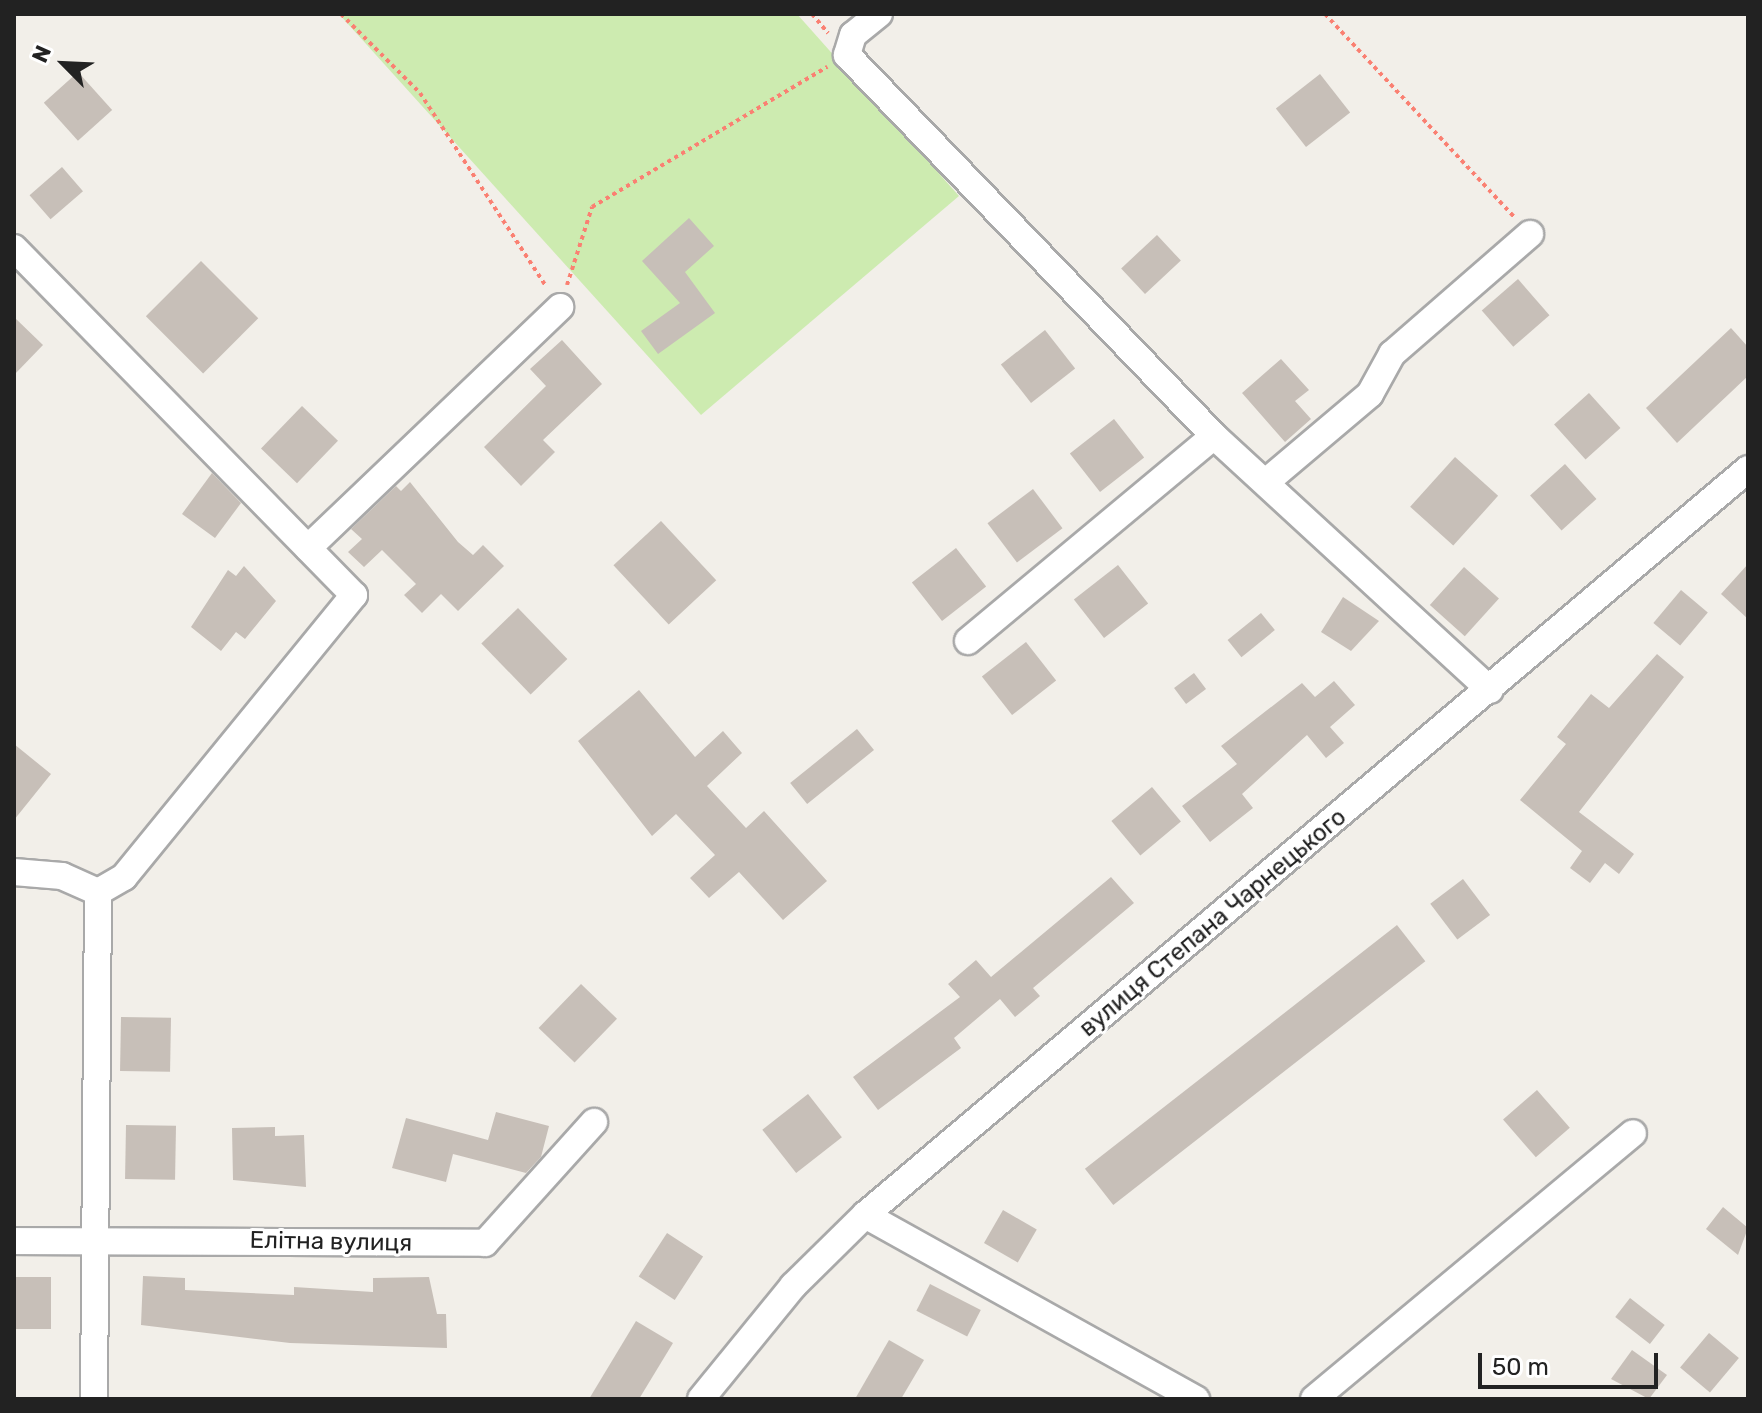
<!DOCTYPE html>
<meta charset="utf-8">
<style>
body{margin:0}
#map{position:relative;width:1762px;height:1413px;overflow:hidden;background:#f2efe9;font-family:Rubik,sans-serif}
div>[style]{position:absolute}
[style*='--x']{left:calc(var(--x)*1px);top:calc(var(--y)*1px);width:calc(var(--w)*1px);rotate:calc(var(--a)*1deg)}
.grass>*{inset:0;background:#cdebb0}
.building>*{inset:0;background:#c7bfb8;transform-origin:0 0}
.path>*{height:4px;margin-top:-2px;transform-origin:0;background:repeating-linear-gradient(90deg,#fa8072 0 4px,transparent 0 8px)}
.roads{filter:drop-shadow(2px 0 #a9a9a9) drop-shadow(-2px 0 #a9a9a9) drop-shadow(0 2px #a9a9a9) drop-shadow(0 -2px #a9a9a9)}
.minor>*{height:26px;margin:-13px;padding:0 13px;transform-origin:13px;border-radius:13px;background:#fff}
span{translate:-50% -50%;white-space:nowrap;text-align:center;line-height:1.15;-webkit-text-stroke:6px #fff;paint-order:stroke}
.street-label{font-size:24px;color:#222}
.frame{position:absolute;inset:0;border:16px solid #222;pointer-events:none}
.north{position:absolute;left:24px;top:24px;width:80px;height:80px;-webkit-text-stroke:6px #fff;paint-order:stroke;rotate:294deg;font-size:22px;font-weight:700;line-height:32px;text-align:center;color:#222}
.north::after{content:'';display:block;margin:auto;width:28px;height:36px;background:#222;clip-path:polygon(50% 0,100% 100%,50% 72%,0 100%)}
.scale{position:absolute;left:1478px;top:1353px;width:180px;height:36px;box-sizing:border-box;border:4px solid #222;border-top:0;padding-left:10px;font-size:24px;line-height:28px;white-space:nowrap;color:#222;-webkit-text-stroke:6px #fff;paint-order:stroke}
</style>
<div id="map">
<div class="grass">
<div style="clip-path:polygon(339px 14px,797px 14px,959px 196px,701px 415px)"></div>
</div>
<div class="building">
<div style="left:78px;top:72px;width:51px;height:46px;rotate:48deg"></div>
<div style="left:1320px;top:74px;width:49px;height:56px;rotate:52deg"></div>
<div style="left:62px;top:167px;width:32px;height:43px;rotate:49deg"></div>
<div style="clip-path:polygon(689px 218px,714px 246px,685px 272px,715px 313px,658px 354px,641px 331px,680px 303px,642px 261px)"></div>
<div style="left:1157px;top:235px;width:35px;height:49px;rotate:47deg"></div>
<div style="left:201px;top:261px;width:81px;height:78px;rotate:45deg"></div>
<div style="left:1518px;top:279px;width:48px;height:48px;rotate:49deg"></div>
<div style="clip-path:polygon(14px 317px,43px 345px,14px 375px)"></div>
<div style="clip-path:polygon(1731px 328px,1748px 347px,1748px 376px,1677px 443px,1646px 408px)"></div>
<div style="left:1045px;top:330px;width:49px;height:56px;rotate:52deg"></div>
<div style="clip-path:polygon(562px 340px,602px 384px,543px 440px,555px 452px,521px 486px,484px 447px,546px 386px,530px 369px)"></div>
<div style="clip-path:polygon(1281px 359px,1309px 390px,1295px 401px,1311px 419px,1285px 442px,1242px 393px)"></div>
<div style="left:1589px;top:393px;width:47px;height:47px;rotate:48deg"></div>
<div style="left:302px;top:406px;width:50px;height:59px;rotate:44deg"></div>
<div style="left:1114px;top:419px;width:49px;height:56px;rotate:52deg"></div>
<div style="left:1455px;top:457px;width:58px;height:67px;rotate:42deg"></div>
<div style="left:1565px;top:464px;width:47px;height:47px;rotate:48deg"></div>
<div style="clip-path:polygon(212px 473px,241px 503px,215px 538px,182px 514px)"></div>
<div style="clip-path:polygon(410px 482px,458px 542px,473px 555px,483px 545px,504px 566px,458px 611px,441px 594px,422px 613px,404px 595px,416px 584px,382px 550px,364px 567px,348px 552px,362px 539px,351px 529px,396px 486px,401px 491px)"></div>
<div style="left:1033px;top:489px;width:49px;height:57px;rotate:53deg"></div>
<div style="left:661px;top:521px;width:81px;height:65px;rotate:47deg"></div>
<div style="left:956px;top:548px;width:49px;height:56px;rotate:52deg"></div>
<div style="clip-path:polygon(1748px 564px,1748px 619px,1721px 594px)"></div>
<div style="left:1118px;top:565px;width:49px;height:56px;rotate:52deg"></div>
<div style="clip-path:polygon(244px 566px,276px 601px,245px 639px,236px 632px,221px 651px,191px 627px,228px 570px,236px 576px)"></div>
<div style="left:1464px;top:567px;width:47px;height:51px;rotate:42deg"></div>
<div style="left:1681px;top:590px;width:35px;height:43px;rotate:40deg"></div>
<div style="clip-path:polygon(1343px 597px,1379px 621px,1351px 651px,1321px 632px)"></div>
<div style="left:518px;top:608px;width:71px;height:51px;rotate:46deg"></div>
<div style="left:1261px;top:613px;width:22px;height:43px;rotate:51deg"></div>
<div style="left:1026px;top:642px;width:49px;height:56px;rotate:52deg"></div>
<div style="clip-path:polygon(1657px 654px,1684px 677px,1579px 812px,1634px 854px,1619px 874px,1605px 863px,1590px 883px,1570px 868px,1582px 851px,1520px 800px,1566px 744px,1557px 737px,1591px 694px,1609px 708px)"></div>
<div style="left:1194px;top:673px;width:20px;height:25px;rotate:53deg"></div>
<div style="clip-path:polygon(1334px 681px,1355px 705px,1330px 727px,1344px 743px,1326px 758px,1307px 735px,1242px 794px,1253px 808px,1210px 842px,1182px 806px,1237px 764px,1221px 746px,1302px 683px,1315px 697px)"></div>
<div style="clip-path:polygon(639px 690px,695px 757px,723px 731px,742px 753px,707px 786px,746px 828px,764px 811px,827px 881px,783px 920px,739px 872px,709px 898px,690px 878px,715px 855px,676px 814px,652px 836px,578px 741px)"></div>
<div style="left:857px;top:729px;width:27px;height:86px;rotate:51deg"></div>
<div style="clip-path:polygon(14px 744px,51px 774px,14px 820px)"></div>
<div style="left:1152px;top:787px;width:45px;height:53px;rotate:50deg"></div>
<div style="clip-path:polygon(1111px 877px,1134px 903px,1033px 988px,1040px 996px,1015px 1017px,1000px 999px,954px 1038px,961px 1048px,878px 1110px,853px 1077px,960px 997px,948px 984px,976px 960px,991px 977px)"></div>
<div style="left:1463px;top:879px;width:45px;height:41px;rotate:53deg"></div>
<div style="left:1397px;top:925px;width:46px;height:396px;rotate:52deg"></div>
<div style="left:581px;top:984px;width:50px;height:61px;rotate:44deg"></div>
<div style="left:121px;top:1017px;width:50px;height:54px;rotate:1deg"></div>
<div style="left:1537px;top:1090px;width:50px;height:45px;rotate:49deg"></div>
<div style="left:808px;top:1094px;width:55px;height:58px;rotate:52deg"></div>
<div style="clip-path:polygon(496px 1112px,549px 1126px,541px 1157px,526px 1173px,453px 1154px,446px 1182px,392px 1168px,406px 1118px,488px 1140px)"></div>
<div style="left:126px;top:1125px;width:50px;height:54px;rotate:1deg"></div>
<div style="clip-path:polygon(275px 1127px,275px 1136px,304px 1135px,306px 1187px,233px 1180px,232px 1128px)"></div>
<div style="clip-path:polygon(1723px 1207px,1748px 1228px,1738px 1255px,1706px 1229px)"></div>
<div style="left:1003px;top:1210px;width:39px;height:38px;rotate:30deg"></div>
<div style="left:667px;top:1233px;width:43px;height:52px;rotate:33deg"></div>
<div style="clip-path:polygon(143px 1276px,185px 1278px,185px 1290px,294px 1295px,294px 1287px,373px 1292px,373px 1278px,429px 1277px,437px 1314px,446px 1314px,447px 1348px,290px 1343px,141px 1325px)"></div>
<div style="left:14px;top:1277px;width:37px;height:52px"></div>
<div style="left:930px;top:1284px;width:57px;height:30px;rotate:27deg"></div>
<div style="left:1630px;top:1298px;width:44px;height:24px;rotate:38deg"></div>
<div style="clip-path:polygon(636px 1321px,673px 1343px,639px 1399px,589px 1399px)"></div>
<div style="left:1709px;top:1333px;width:39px;height:45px;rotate:40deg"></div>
<div style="clip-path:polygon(889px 1340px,924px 1360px,901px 1399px,855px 1399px)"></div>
<div style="clip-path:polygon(1632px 1350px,1667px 1375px,1649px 1399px,1611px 1379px)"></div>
</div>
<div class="path">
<div style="--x:341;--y:14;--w:112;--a:45"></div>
<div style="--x:420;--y:93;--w:230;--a:56.9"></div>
<div style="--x:812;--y:14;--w:25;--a:50"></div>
<div style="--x:1325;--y:14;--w:279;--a:47"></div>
<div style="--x:567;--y:285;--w:82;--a:-72.2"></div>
<div style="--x:592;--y:207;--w:274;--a:-30.8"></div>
</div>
<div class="roads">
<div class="minor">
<div style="--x:879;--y:14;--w:33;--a:141"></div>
<div style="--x:853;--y:35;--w:21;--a:107"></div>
<div style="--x:847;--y:55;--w:529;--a:46.07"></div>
<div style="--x:1214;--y:436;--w:375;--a:42.6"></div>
<div style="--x:14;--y:248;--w:486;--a:45.6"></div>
<div style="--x:354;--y:595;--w:364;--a:129.2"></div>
<div style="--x:124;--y:877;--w:30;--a:150"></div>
<div style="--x:1266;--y:482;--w:136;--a:-40.2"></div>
<div style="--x:1370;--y:394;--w:46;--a:-61.2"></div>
<div style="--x:1392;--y:354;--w:183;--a:-41"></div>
<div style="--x:308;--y:548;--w:349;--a:-43.7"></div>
<div style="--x:968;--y:641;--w:320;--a:-39.8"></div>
<div style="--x:14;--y:872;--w:48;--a:4.8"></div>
<div style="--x:62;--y:876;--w:39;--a:24"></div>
<div style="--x:98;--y:892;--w:507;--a:90.45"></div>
<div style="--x:865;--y:1215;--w:379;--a:29.1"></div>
<div style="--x:14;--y:1241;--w:471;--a:0.2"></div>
<div style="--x:485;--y:1243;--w:163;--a:-48"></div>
<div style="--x:701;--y:1399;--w:146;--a:-50.8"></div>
<div style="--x:793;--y:1286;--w:101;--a:-44.6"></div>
<div style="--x:865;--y:1215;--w:1156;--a:-40.19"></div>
<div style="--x:1314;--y:1399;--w:415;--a:-39.8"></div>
</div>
</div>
<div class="street-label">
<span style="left:1213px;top:923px;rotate:-40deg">вулиця Степана Чарнецького</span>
<span style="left:331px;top:1242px;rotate:1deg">Елітна вулиця</span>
</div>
<div class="frame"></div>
<div class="north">N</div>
<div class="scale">50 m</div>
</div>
